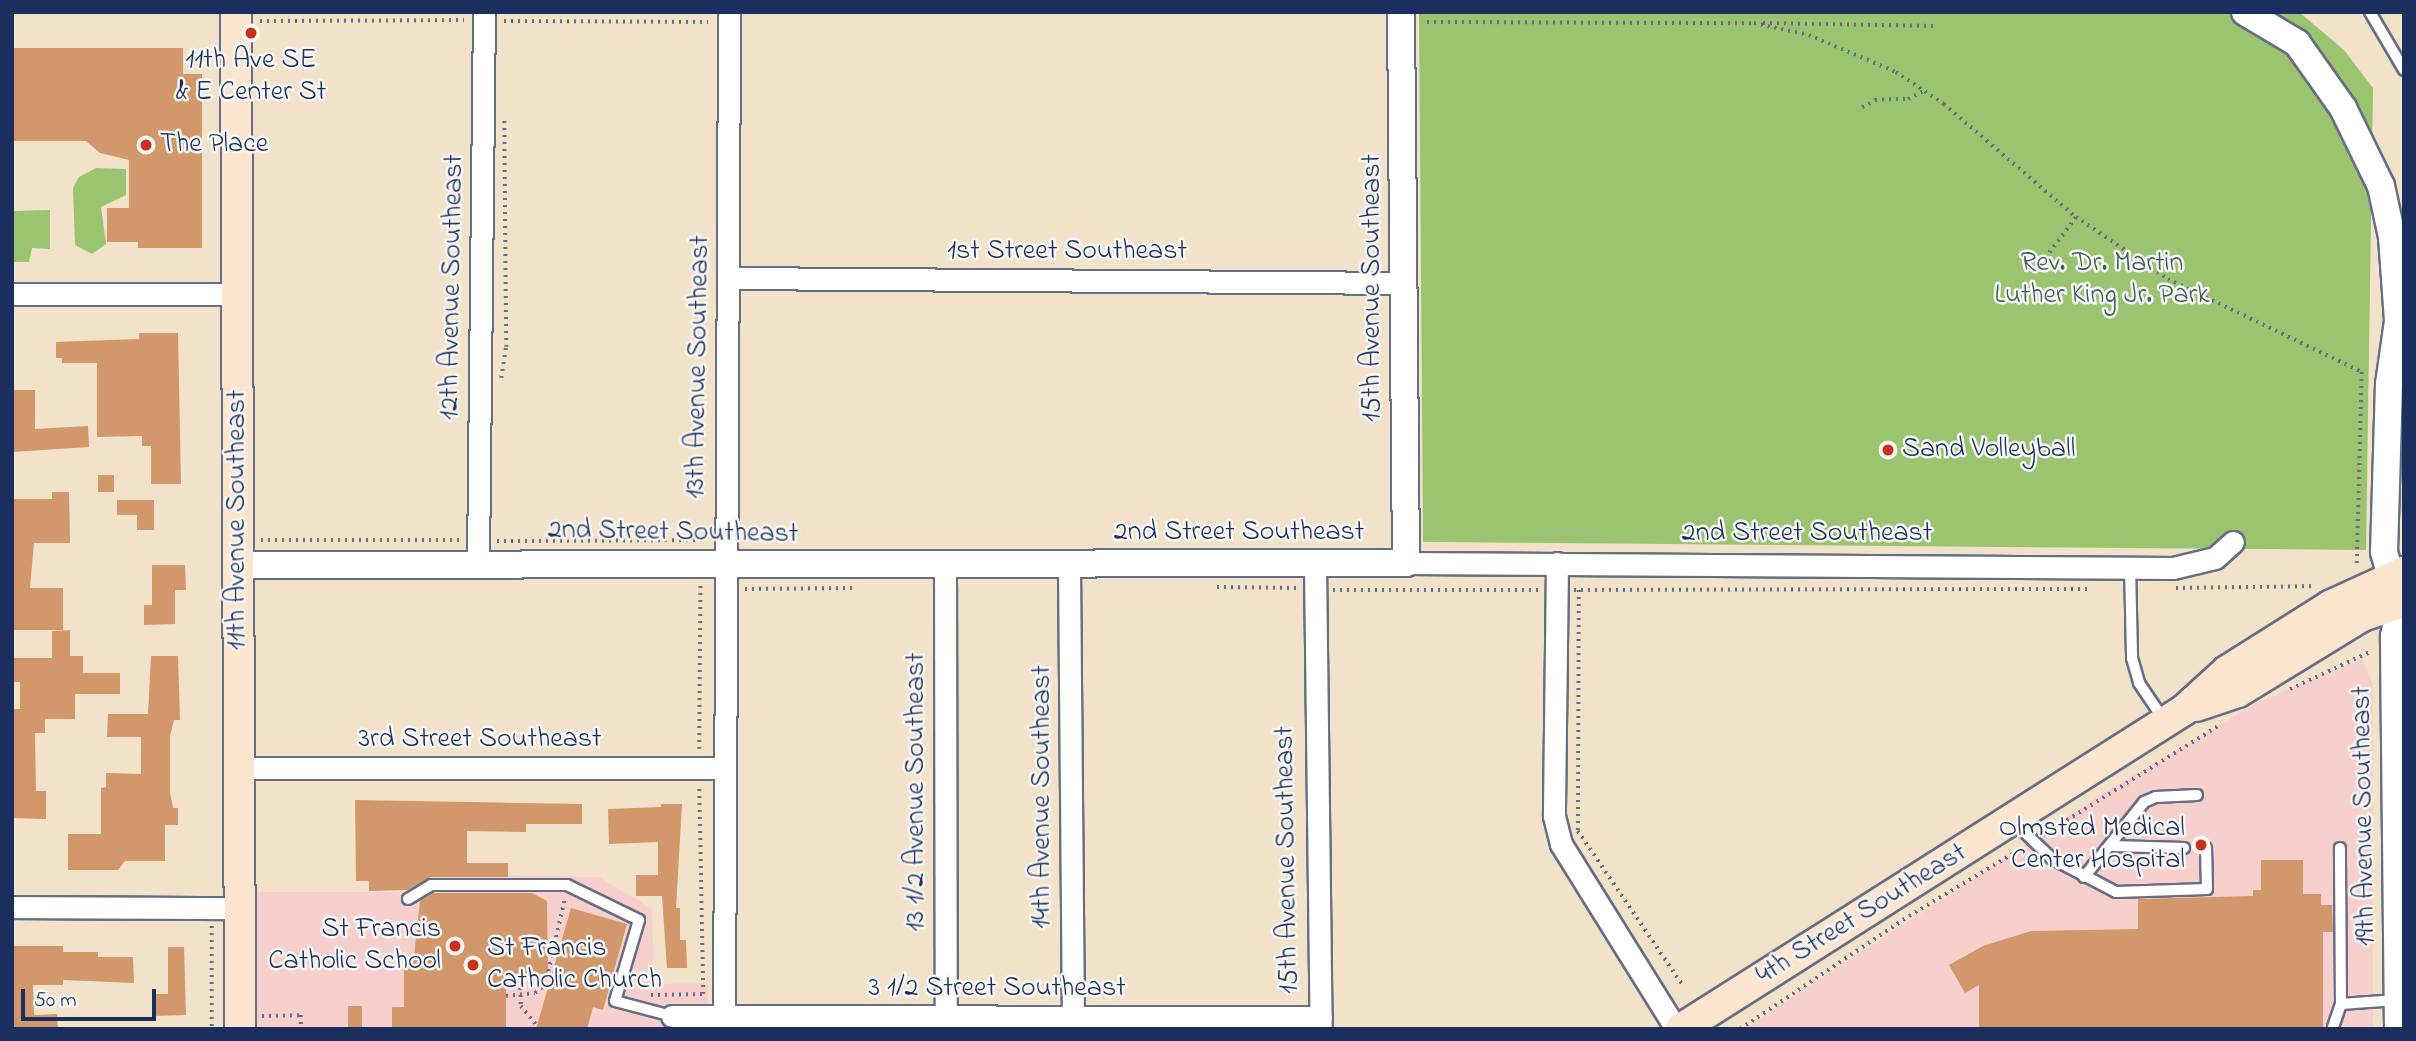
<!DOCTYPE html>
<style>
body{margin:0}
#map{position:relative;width:2416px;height:1041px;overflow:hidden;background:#f2e2ca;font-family:"Indie Flower",sans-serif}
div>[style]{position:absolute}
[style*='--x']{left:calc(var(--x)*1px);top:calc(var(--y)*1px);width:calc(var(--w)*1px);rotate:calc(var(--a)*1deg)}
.built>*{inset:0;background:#f7d0cd}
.green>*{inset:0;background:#9bc470}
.building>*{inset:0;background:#d2976a;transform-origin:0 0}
.path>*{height:3.5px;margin-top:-1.75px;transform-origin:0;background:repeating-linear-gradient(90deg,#666e84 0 2px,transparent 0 7px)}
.roads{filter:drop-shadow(2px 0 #666e84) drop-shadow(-2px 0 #666e84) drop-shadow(0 2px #666e84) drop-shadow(0 -2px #666e84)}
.service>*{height:10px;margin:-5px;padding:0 5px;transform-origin:5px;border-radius:5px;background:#fff}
.minor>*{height:21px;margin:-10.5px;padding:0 10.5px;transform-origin:10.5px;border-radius:10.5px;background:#fff}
.tertiary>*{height:26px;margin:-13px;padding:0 13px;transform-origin:13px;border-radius:13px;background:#fff}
.secondary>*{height:30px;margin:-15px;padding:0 15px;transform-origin:15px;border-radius:15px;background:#fce5cf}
.dots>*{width:19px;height:19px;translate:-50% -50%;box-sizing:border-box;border:4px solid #f6f6f2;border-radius:50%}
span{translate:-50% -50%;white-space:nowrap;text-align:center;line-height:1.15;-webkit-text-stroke:5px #f6f6f2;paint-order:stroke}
.poi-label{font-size:28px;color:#1b2f5e}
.left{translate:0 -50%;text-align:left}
.right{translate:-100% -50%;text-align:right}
.street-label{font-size:28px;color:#1b2f5e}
.park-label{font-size:28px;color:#415c63}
.frame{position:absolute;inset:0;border:14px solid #1b2f5e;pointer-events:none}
.scale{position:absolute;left:21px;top:989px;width:135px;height:32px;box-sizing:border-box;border:4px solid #1b2f5e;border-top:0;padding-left:9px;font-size:21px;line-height:24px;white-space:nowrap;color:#1b2f5e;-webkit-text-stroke:5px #f6f6f2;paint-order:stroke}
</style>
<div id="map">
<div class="built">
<div style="clip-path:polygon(2362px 658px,2373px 685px,2373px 1029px,1744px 1029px,2112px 788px,2257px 703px)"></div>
<div style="clip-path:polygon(448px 874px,599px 877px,652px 909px,654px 984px,708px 983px,708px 1029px,257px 1029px,257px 892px,439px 892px)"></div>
</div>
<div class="green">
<div style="clip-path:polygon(1419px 12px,2299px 12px,2344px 50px,2373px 88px,2366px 550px,1423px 542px)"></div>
<div style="clip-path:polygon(96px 168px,126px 169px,126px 195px,101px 207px,106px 244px,92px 254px,75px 245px,73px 188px,79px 177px)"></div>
<div style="clip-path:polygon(50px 210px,50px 249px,32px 248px,29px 262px,12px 262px,12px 211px)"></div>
</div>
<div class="building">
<div style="clip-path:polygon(13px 48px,183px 48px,183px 74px,202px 74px,202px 248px,138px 248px,138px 242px,107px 242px,107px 208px,129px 208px,129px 160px,100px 153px,86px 141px,12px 141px)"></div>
<div style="clip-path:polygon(139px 333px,178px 333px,181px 484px,151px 484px,151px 446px,142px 446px,142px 436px,97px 437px,97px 363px,62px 363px,62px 358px,56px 358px,56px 342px,139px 339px)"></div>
<div style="clip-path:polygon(12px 390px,35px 390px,35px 429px,88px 426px,89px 447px,12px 452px)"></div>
<div style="left:98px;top:475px;width:16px;height:17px"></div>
<div style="clip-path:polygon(52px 492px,69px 492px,70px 543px,34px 543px,30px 588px,63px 588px,63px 630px,12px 630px,12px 499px,52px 499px)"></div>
<div style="clip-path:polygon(117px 500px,154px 500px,154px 530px,137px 530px,137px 515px,117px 515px)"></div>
<div style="clip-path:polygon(152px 565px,185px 565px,186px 590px,175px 590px,175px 624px,144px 625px,144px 605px,152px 605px)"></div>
<div style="clip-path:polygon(70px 630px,70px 656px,83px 656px,83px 673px,120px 673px,120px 694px,75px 694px,75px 719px,45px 719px,45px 733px,35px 733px,36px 791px,46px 791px,46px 819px,12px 818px,12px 709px,20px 709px,20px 682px,12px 682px,12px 658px,52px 658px,52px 631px)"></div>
<div style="clip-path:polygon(151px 656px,178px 656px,180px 720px,174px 720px,170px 736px,170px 792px,173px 808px,178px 808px,178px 825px,165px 825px,165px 861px,125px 861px,118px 870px,68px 870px,68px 834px,101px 834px,101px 788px,106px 787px,106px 773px,141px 774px,141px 737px,107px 737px,108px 714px,148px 714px)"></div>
<div style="clip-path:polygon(355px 800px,582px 804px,582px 824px,526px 824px,526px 832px,467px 831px,467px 863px,508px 863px,508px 877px,431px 877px,407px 890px,369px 891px,369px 881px,356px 881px)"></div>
<div style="clip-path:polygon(661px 804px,682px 804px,676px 908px,680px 908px,680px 940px,686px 940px,687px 968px,667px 968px,662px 896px,636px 896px,636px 875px,658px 875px,658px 842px,609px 844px,608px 809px,661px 807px)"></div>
<div style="clip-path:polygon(2261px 860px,2303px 860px,2303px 894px,2321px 894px,2321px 905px,2332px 905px,2333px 932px,2323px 932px,2323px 1029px,1979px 1029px,1979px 985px,1965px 993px,1949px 965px,1983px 946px,2031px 931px,2138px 929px,2138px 899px,2253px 896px,2253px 890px,2261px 890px)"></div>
<div style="clip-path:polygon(433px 893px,532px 893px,547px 901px,548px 974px,506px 974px,506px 1029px,392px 1029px,392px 1007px,404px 1007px,404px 956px,414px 956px,420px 901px)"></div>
<div style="clip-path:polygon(571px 908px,627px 924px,603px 1010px,593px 1007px,587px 1029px,536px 1029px)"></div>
<div style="clip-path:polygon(12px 946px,63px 946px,63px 952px,98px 952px,98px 957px,133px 957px,134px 983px,63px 980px,63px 985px,33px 985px,34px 1015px,57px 1014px,58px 1029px,12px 1029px)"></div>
<div style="clip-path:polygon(168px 947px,184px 947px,186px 1015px,154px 1016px,154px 994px,168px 994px)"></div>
<div style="left:348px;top:1006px;width:14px;height:23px"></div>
</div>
<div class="path">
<div style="--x:260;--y:21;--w:204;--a:-0.3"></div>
<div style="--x:504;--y:21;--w:204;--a:0.3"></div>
<div style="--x:1427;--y:22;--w:328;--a:0.2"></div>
<div style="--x:1754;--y:23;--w:56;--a:12.3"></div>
<div style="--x:1809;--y:35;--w:95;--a:23"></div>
<div style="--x:1896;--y:72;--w:58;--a:33.7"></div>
<div style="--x:1944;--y:104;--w:174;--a:40.6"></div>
<div style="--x:2076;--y:217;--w:111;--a:34"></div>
<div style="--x:2168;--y:279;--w:215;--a:25.6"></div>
<div style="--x:2362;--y:372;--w:194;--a:91.5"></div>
<div style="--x:1763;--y:23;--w:173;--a:1"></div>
<div style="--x:1862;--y:107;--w:15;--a:-28"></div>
<div style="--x:1875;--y:100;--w:33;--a:-2"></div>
<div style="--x:1908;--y:99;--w:18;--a:-27"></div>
<div style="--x:2045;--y:258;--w:51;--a:-52.9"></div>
<div style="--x:501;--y:378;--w:31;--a:-81"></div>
<div style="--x:506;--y:347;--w:227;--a:-90.5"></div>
<div style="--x:261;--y:540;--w:199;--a:0"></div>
<div style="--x:497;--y:541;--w:210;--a:-0.3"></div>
<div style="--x:1217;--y:587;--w:80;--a:0.7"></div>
<div style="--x:2176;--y:588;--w:139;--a:-0.8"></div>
<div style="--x:745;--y:589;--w:107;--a:-0.5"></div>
<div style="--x:1333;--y:590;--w:205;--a:0"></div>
<div style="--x:1574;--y:590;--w:517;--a:-0.11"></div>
<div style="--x:1579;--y:590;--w:241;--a:90.2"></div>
<div style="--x:1578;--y:831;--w:189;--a:55.8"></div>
<div style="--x:2290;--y:689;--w:90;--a:-24.9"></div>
<div style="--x:699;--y:749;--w:163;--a:-89.6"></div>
<div style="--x:2043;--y:835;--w:210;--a:-31.9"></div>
<div style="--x:212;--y:926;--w:103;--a:90"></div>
<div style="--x:520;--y:974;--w:32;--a:88"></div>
<div style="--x:521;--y:1006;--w:26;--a:51"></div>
<div style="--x:651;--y:995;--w:52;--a:-1.1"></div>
<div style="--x:703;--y:994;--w:206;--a:-91.1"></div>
<div style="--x:506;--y:996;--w:29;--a:-6"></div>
<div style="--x:535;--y:993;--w:13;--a:-39"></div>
<div style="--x:545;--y:985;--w:90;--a:-77.2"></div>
<div style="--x:262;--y:1016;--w:39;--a:-1"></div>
<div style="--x:301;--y:1015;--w:14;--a:90"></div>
<div style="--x:1740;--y:1029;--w:203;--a:-33.8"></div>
<div style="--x:1909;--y:916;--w:132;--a:-31"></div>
</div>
<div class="roads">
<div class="service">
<div style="--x:2370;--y:12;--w:67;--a:59.6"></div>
<div style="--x:2130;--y:567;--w:91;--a:88.7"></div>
<div style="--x:2132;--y:658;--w:26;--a:74"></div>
<div style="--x:2139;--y:683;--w:45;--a:56"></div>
<div style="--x:2013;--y:821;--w:53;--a:44.2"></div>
<div style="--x:2051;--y:858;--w:73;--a:27.6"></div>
<div style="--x:2116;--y:892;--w:91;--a:-1.9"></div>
<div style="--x:2207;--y:889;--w:41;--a:-91.4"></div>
<div style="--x:2113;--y:846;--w:71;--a:1.6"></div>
<div style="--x:2084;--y:877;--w:96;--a:-51.3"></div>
<div style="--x:2144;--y:802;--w:13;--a:-23"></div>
<div style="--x:2156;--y:797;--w:41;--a:-2.8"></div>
<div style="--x:408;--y:899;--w:27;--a:-31"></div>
<div style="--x:431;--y:885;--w:136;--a:0"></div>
<div style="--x:567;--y:885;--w:80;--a:25.9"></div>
<div style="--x:639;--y:920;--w:84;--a:106.5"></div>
<div style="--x:615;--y:1001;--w:59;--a:14.7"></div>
<div style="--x:2341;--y:1004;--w:56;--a:-4.1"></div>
<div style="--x:2333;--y:1027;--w:24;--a:-71"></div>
<div style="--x:2341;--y:1004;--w:156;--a:-90.4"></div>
</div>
<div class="minor">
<div style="--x:729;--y:278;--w:675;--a:0.42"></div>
<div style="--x:12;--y:294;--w:225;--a:0"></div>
<div style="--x:478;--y:563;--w:551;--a:-89.38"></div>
<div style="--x:1406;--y:563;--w:767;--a:0.37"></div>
<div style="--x:2173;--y:568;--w:43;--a:-13.4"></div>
<div style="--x:2215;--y:558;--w:24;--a:-42"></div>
<div style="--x:1557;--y:563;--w:253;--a:90.7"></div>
<div style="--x:1554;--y:816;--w:29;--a:76"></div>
<div style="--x:1561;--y:844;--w:218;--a:58.1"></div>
<div style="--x:1315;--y:565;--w:464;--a:89.3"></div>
<div style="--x:1069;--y:566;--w:463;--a:89.5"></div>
<div style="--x:945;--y:567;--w:450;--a:89.9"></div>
<div style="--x:238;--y:768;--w:484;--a:0"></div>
<div style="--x:12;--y:907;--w:227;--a:0.3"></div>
<div style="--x:724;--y:1015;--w:1003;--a:-89.71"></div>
<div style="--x:672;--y:1016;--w:649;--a:0.09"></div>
</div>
<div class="tertiary">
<div style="--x:2245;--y:12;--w:61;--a:30.8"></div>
<div style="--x:2297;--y:43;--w:80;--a:54.7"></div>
<div style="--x:2343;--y:108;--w:87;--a:64"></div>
<div style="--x:2381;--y:186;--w:52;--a:77.8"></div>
<div style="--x:2392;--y:237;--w:84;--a:85.9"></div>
<div style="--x:2398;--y:321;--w:64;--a:98.1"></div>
<div style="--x:2389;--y:384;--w:168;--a:91.7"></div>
<div style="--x:2384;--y:552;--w:48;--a:74.2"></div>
<div style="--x:239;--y:565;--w:1167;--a:-0.1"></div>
<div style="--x:1406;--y:563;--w:551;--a:-90.52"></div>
<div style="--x:2398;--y:1029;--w:393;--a:-90.6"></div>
<div style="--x:2394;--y:636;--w:50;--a:-78.5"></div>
</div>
<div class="secondary">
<div style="--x:236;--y:12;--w:1017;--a:89.77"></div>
<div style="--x:2196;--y:706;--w:44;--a:-18.4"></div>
<div style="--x:2238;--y:692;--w:145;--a:-31.5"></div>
<div style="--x:2362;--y:616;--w:44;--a:-18.4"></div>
<div style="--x:1681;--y:1029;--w:596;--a:-32.38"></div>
<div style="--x:2184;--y:710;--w:58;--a:-42.2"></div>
<div style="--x:2227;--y:671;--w:122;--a:-32.3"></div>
<div style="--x:2330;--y:606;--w:81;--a:-24.7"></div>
</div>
</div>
<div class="dots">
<div style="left:251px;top:33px;background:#c8321e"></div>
<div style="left:146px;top:145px;background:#c8321e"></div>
<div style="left:1888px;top:450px;background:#c8321e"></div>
<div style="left:2201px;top:845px;background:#c8321e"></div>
<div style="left:455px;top:946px;background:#c8321e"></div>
<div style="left:473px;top:965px;background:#c8321e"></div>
</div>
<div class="poi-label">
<span style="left:251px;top:77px">11th Ave SE<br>&amp; E Center St</span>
<span class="left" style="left:160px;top:145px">The Place</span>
<span class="left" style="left:1902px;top:450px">Sand Volleyball</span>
<span class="right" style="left:2185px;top:845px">Olmsted Medical<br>Center Hospital</span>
<span class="right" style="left:441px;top:946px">St Francis<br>Catholic School</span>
<span class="left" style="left:487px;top:965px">St Francis<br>Catholic Church</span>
</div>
<div class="street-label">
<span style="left:1067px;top:252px">1st Street Southeast</span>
<span style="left:453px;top:287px;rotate:-89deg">12th Avenue Southeast</span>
<span style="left:1373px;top:288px;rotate:-90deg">15th Avenue Southeast</span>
<span style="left:699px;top:367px;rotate:-89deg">13th Avenue Southeast</span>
<span style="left:238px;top:520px;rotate:-90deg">11th Avenue Southeast</span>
<span style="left:673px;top:533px;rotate:1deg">2nd Street Southeast</span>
<span style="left:1239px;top:533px">2nd Street Southeast</span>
<span style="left:1807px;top:534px">2nd Street Southeast</span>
<span style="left:480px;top:740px">3rd Street Southeast</span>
<span style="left:917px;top:792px;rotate:-90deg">13 1/2 Avenue Southeast</span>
<span style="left:1043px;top:797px;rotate:-90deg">14th Avenue Southeast</span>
<span style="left:2365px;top:816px;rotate:-91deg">19th Avenue Southeast</span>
<span style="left:1288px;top:860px;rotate:-91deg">15th Avenue Southeast</span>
<span style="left:1862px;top:915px;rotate:-32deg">4th Street Southeast</span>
<span style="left:997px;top:989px">3 1/2 Street Southeast</span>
</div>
<div class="park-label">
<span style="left:2102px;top:280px">Rev. Dr. Martin<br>Luther King Jr. Park</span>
</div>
<div class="frame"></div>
<div class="scale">50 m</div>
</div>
